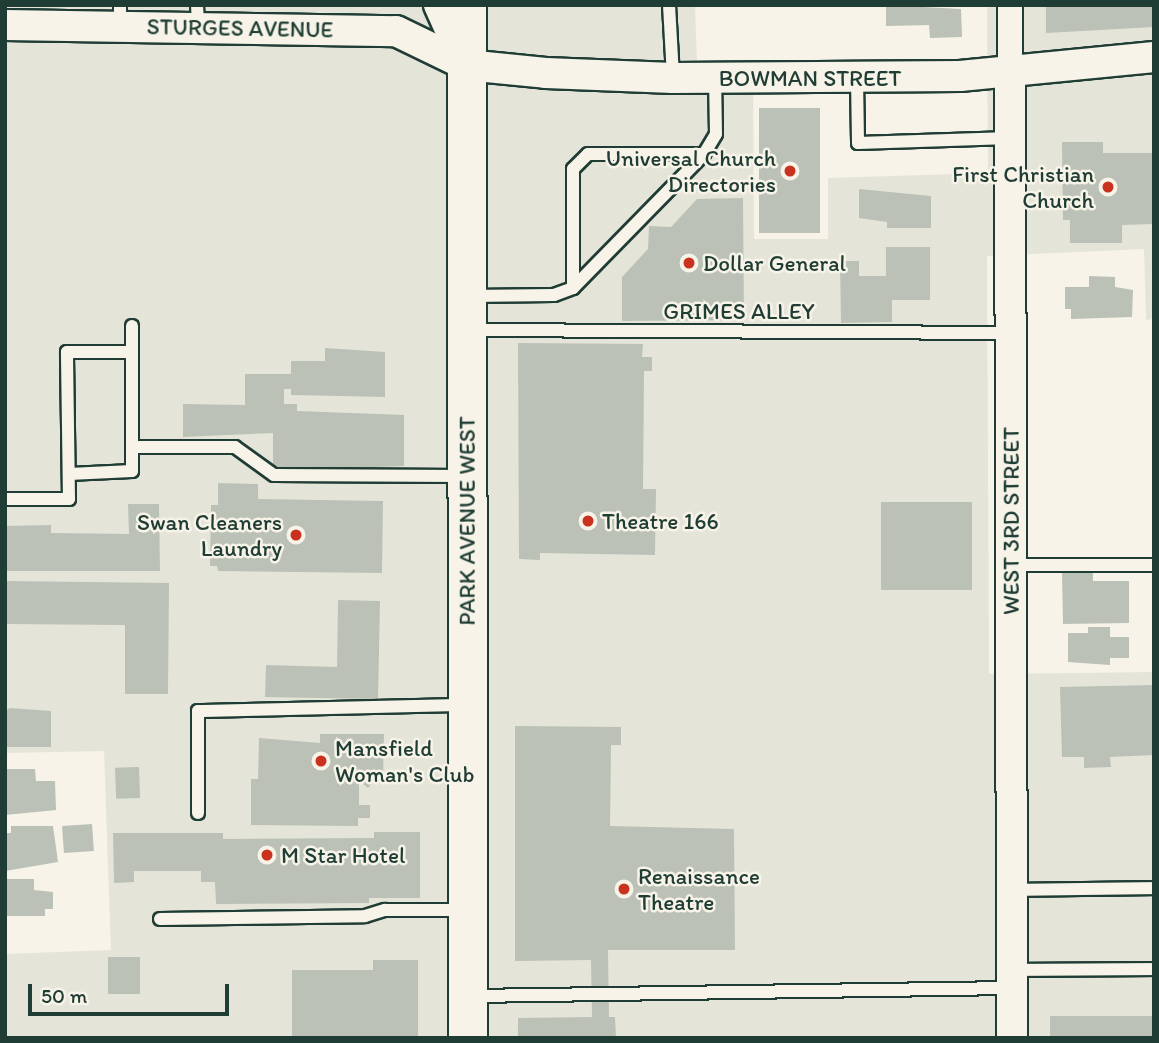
<!DOCTYPE html>
<style>
body{margin:0}
#map{position:relative;width:1159px;height:1043px;overflow:hidden;background:#f7f3e8;font-family:Itim,sans-serif}
div>[style]{position:absolute}
[style*='--x']{left:calc(var(--x)*1px);top:calc(var(--y)*1px);width:calc(var(--w)*1px);rotate:calc(var(--a)*1deg)}
.built>*{inset:0;background:#e5e4d9}
.building>*{inset:0;background:#bbc1b6;transform-origin:0 0}
.roads{filter:drop-shadow(2px 0 #1f3d34) drop-shadow(-2px 0 #1f3d34) drop-shadow(0 2px #1f3d34) drop-shadow(0 -2px #1f3d34)}
.service>*{height:12px;margin:-6px;padding:0 6px;transform-origin:6px;border-radius:6px;background:#f7f3e8}
.minor>*{height:24px;margin:-12px;padding:0 12px;transform-origin:12px;border-radius:12px;background:#f7f3e8}
.tertiary>*{height:30px;margin:-15px;padding:0 15px;transform-origin:15px;border-radius:15px;background:#f7f3e8}
.primary>*{height:38px;margin:-19px;padding:0 19px;transform-origin:19px;border-radius:19px;background:#f7f3e8}
.dots>*{width:19px;height:19px;translate:-50% -50%;box-sizing:border-box;border:4px solid #f7f3e8;border-radius:50%}
span{translate:-50% -50%;white-space:nowrap;text-align:center;line-height:1.15;-webkit-text-stroke:5px #f7f3e8;paint-order:stroke}
.street-label{font-size:23px;color:#1f3d34}
.poi-label{font-size:23px;color:#1f3d34}
.right{translate:-100% -50%;text-align:right}
.left{translate:0 -50%;text-align:left}
.frame{position:absolute;inset:0;border:7px solid #1f3d34;pointer-events:none}
.scale{position:absolute;left:28px;top:984px;width:201px;height:32px;box-sizing:border-box;border:4px solid #1f3d34;border-top:0;padding-left:9px;font-size:21px;line-height:24px;white-space:nowrap;color:#1f3d34;-webkit-text-stroke:5px #f7f3e8;paint-order:stroke}
</style>
<div id="map">
<div class="built">
<div style="clip-path:polygon(5px 5px,695px 5px,697px 61px,753px 60px,754px 239px,828px 239px,828px 178px,988px 173px,987px 5px,1154px 5px,1154px 319px,1146px 320px,1144px 249px,987px 256px,989px 674px,1154px 672px,1154px 1038px,5px 1038px,5px 954px,111px 950px,104px 751px,5px 753px)"></div>
</div>
<div class="building">
<div style="clip-path:polygon(886px 5px,961px 9px,962px 37px,930px 38px,929px 25px,886px 26px)"></div>
<div style="clip-path:polygon(1046px 5px,1154px 5px,1154px 27px,1046px 33px)"></div>
<div style="left:759px;top:108px;width:61px;height:125px"></div>
<div style="clip-path:polygon(1062px 142px,1103px 142px,1103px 153px,1154px 153px,1154px 224px,1122px 225px,1122px 243px,1070px 243px,1070px 220px,1063px 220px)"></div>
<div style="clip-path:polygon(859px 189px,931px 196px,931px 228px,887px 228px,887px 222px,859px 218px)"></div>
<div style="clip-path:polygon(743px 198px,744px 320px,622px 321px,622px 277px,648px 249px,649px 226px,671px 227px,697px 199px)"></div>
<div style="clip-path:polygon(886px 247px,930px 247px,930px 300px,892px 300px,892px 322px,841px 323px,840px 261px,859px 261px,859px 276px,886px 276px)"></div>
<div style="clip-path:polygon(1089px 276px,1115px 277px,1115px 287px,1133px 290px,1132px 317px,1071px 319px,1071px 309px,1065px 309px,1065px 287px,1089px 287px)"></div>
<div style="clip-path:polygon(518px 343px,643px 344px,642px 357px,652px 357px,652px 371px,644px 371px,643px 489px,656px 489px,655px 555px,540px 553px,540px 560px,519px 559px)"></div>
<div style="clip-path:polygon(325px 348px,385px 352px,385px 397px,291px 395px,291px 389px,284px 389px,284px 404px,297px 404px,297px 411px,404px 415px,404px 466px,284px 470px,273px 467px,273px 433px,183px 437px,183px 404px,245px 405px,245px 374px,291px 374px,291px 361px,325px 361px)"></div>
<div style="clip-path:polygon(218px 483px,258px 484px,258px 499px,383px 501px,382px 573px,218px 571px,217px 566px,210px 566px,211px 505px,218px 505px)"></div>
<div style="left:881px;top:502px;width:91px;height:88px"></div>
<div style="clip-path:polygon(128px 504px,159px 504px,160px 571px,5px 571px,5px 526px,51px 525px,51px 533px,129px 534px)"></div>
<div style="clip-path:polygon(1062px 572px,1093px 572px,1093px 581px,1129px 581px,1129px 623px,1063px 624px)"></div>
<div style="clip-path:polygon(5px 581px,169px 583px,168px 694px,125px 694px,125px 625px,5px 624px)"></div>
<div style="clip-path:polygon(338px 600px,380px 601px,378px 699px,265px 697px,266px 665px,337px 667px)"></div>
<div style="clip-path:polygon(1088px 627px,1110px 627px,1110px 637px,1129px 637px,1129px 658px,1110px 658px,1110px 665px,1068px 662px,1068px 633px,1088px 633px)"></div>
<div style="clip-path:polygon(1154px 685px,1154px 755px,1110px 757px,1111px 767px,1084px 768px,1084px 757px,1062px 757px,1060px 687px)"></div>
<div style="clip-path:polygon(10px 708px,51px 711px,51px 747px,5px 747px,5px 711px)"></div>
<div style="clip-path:polygon(515px 726px,621px 727px,621px 745px,611px 745px,610px 826px,734px 829px,735px 950px,608px 950px,609px 1017px,615px 1017px,616px 1038px,518px 1038px,518px 1018px,592px 1017px,591px 960px,515px 961px)"></div>
<div style="clip-path:polygon(320px 734px,384px 734px,383px 778px,376px 778px,368px 788px,359px 781px,359px 805px,370px 805px,370px 818px,358px 818px,358px 826px,251px 825px,251px 779px,258px 779px,259px 738px,320px 743px)"></div>
<div style="left:139px;top:767px;width:31px;height:24px;rotate:88deg"></div>
<div style="clip-path:polygon(5px 769px,35px 769px,36px 781px,55px 781px,56px 810px,5px 815px)"></div>
<div style="left:92px;top:824px;width:27px;height:30px;rotate:86deg"></div>
<div style="clip-path:polygon(11px 826px,53px 826px,58px 862px,5px 871px,5px 833px,11px 833px)"></div>
<div style="clip-path:polygon(374px 832px,420px 832px,420px 898px,369px 898px,369px 903px,216px 904px,215px 882px,201px 882px,201px 871px,134px 871px,134px 882px,114px 883px,113px 833px,223px 833px,223px 839px,374px 838px)"></div>
<div style="clip-path:polygon(5px 879px,34px 879px,34px 890px,53px 892px,53px 909px,45px 909px,45px 916px,5px 916px)"></div>
<div style="left:108px;top:957px;width:32px;height:37px"></div>
<div style="clip-path:polygon(373px 960px,418px 960px,418px 1038px,292px 1038px,292px 970px,373px 970px)"></div>
<div style="left:1050px;top:1016px;width:104px;height:22px"></div>
</div>
<div class="roads">
<div class="service">
<div style="--x:120;--y:5;--w:21;--a:90"></div>
<div style="--x:197;--y:5;--w:22;--a:87"></div>
<div style="--x:669;--y:5;--w:72;--a:86.8"></div>
<div style="--x:857;--y:78;--w:65;--a:89.1"></div>
<div style="--x:858;--y:143;--w:152;--a:-1.9"></div>
<div style="--x:573;--y:288;--w:119;--a:-90"></div>
<div style="--x:573;--y:169;--w:21;--a:-45"></div>
<div style="--x:588;--y:154;--w:116;--a:0"></div>
<div style="--x:469;--y:296;--w:85;--a:-0.7"></div>
<div style="--x:554;--y:295;--w:20;--a:-20"></div>
<div style="--x:573;--y:288;--w:187;--a:-45.6"></div>
<div style="--x:704;--y:154;--w:23;--a:-59"></div>
<div style="--x:716;--y:134;--w:55;--a:-91"></div>
<div style="--x:472;--y:330;--w:538;--a:0.32"></div>
<div style="--x:132;--y:447;--w:103;--a:0"></div>
<div style="--x:235;--y:447;--w:48;--a:35.7"></div>
<div style="--x:274;--y:475;--w:188;--a:0.3"></div>
<div style="--x:69;--y:474;--w:63;--a:-2.7"></div>
<div style="--x:132;--y:471;--w:145;--a:-90"></div>
<div style="--x:5;--y:499;--w:64;--a:0"></div>
<div style="--x:69;--y:499;--w:147;--a:-90.8"></div>
<div style="--x:67;--y:352;--w:65;--a:0"></div>
<div style="--x:1011;--y:565;--w:143;--a:0"></div>
<div style="--x:198;--y:813;--w:102;--a:-90"></div>
<div style="--x:198;--y:711;--w:265;--a:-1.3"></div>
<div style="--x:1012;--y:890;--w:142;--a:-0.8"></div>
<div style="--x:160;--y:919;--w:205;--a:-0.8"></div>
<div style="--x:365;--y:916;--w:21;--a:-17"></div>
<div style="--x:385;--y:910;--w:79;--a:0"></div>
<div style="--x:1012;--y:970;--w:142;--a:-0.4"></div>
<div style="--x:472;--y:996;--w:540;--a:-0.85"></div>
</div>
<div class="minor">
<div style="--x:1010;--y:5;--w:64;--a:90"></div>
</div>
<div class="tertiary">
<div style="--x:439;--y:5;--w:61;--a:65.9"></div>
<div style="--x:5;--y:25;--w:391;--a:0.9"></div>
<div style="--x:396;--y:31;--w:78;--a:25.9"></div>
<div style="--x:466;--y:65;--w:80;--a:5.7"></div>
<div style="--x:546;--y:73;--w:127;--a:2.3"></div>
<div style="--x:673;--y:78;--w:287;--a:-0.4"></div>
<div style="--x:960;--y:76;--w:195;--a:-5.6"></div>
<div style="--x:1010;--y:69;--w:969;--a:89.88"></div>
</div>
<div class="primary">
<div style="--x:467;--y:5;--w:1033;--a:89.94"></div>
</div>
</div>
<div class="dots">
<div style="left:790px;top:171px;background:#c8321e"></div>
<div style="left:1108px;top:187px;background:#c8321e"></div>
<div style="left:689px;top:263px;background:#c8321e"></div>
<div style="left:588px;top:521px;background:#c8321e"></div>
<div style="left:296px;top:535px;background:#c8321e"></div>
<div style="left:321px;top:761px;background:#c8321e"></div>
<div style="left:267px;top:855px;background:#c8321e"></div>
<div style="left:624px;top:889px;background:#c8321e"></div>
</div>
<div class="street-label">
<span style="left:240px;top:28px;rotate:1deg">STURGES AVENUE</span>
<span style="left:810px;top:78px">BOWMAN STREET</span>
<span style="left:739px;top:311px">GRIMES ALLEY</span>
<span style="left:467px;top:521px;rotate:-90deg">PARK AVENUE WEST</span>
<span style="left:1011px;top:521px;rotate:-90deg">WEST 3RD STREET</span>
</div>
<div class="poi-label">
<span class="right" style="left:776px;top:171px">Universal Church<br>Directories</span>
<span class="right" style="left:1094px;top:187px">First Christian<br>Church</span>
<span class="left" style="left:703px;top:263px">Dollar General</span>
<span class="left" style="left:602px;top:521px">Theatre 166</span>
<span class="right" style="left:282px;top:535px">Swan Cleaners<br>Laundry</span>
<span class="left" style="left:335px;top:761px">Mansfield<br>Woman's Club</span>
<span class="left" style="left:281px;top:855px">M Star Hotel</span>
<span class="left" style="left:638px;top:889px">Renaissance<br>Theatre</span>
</div>
<div class="frame"></div>
<div class="scale">50 m</div>
</div>
